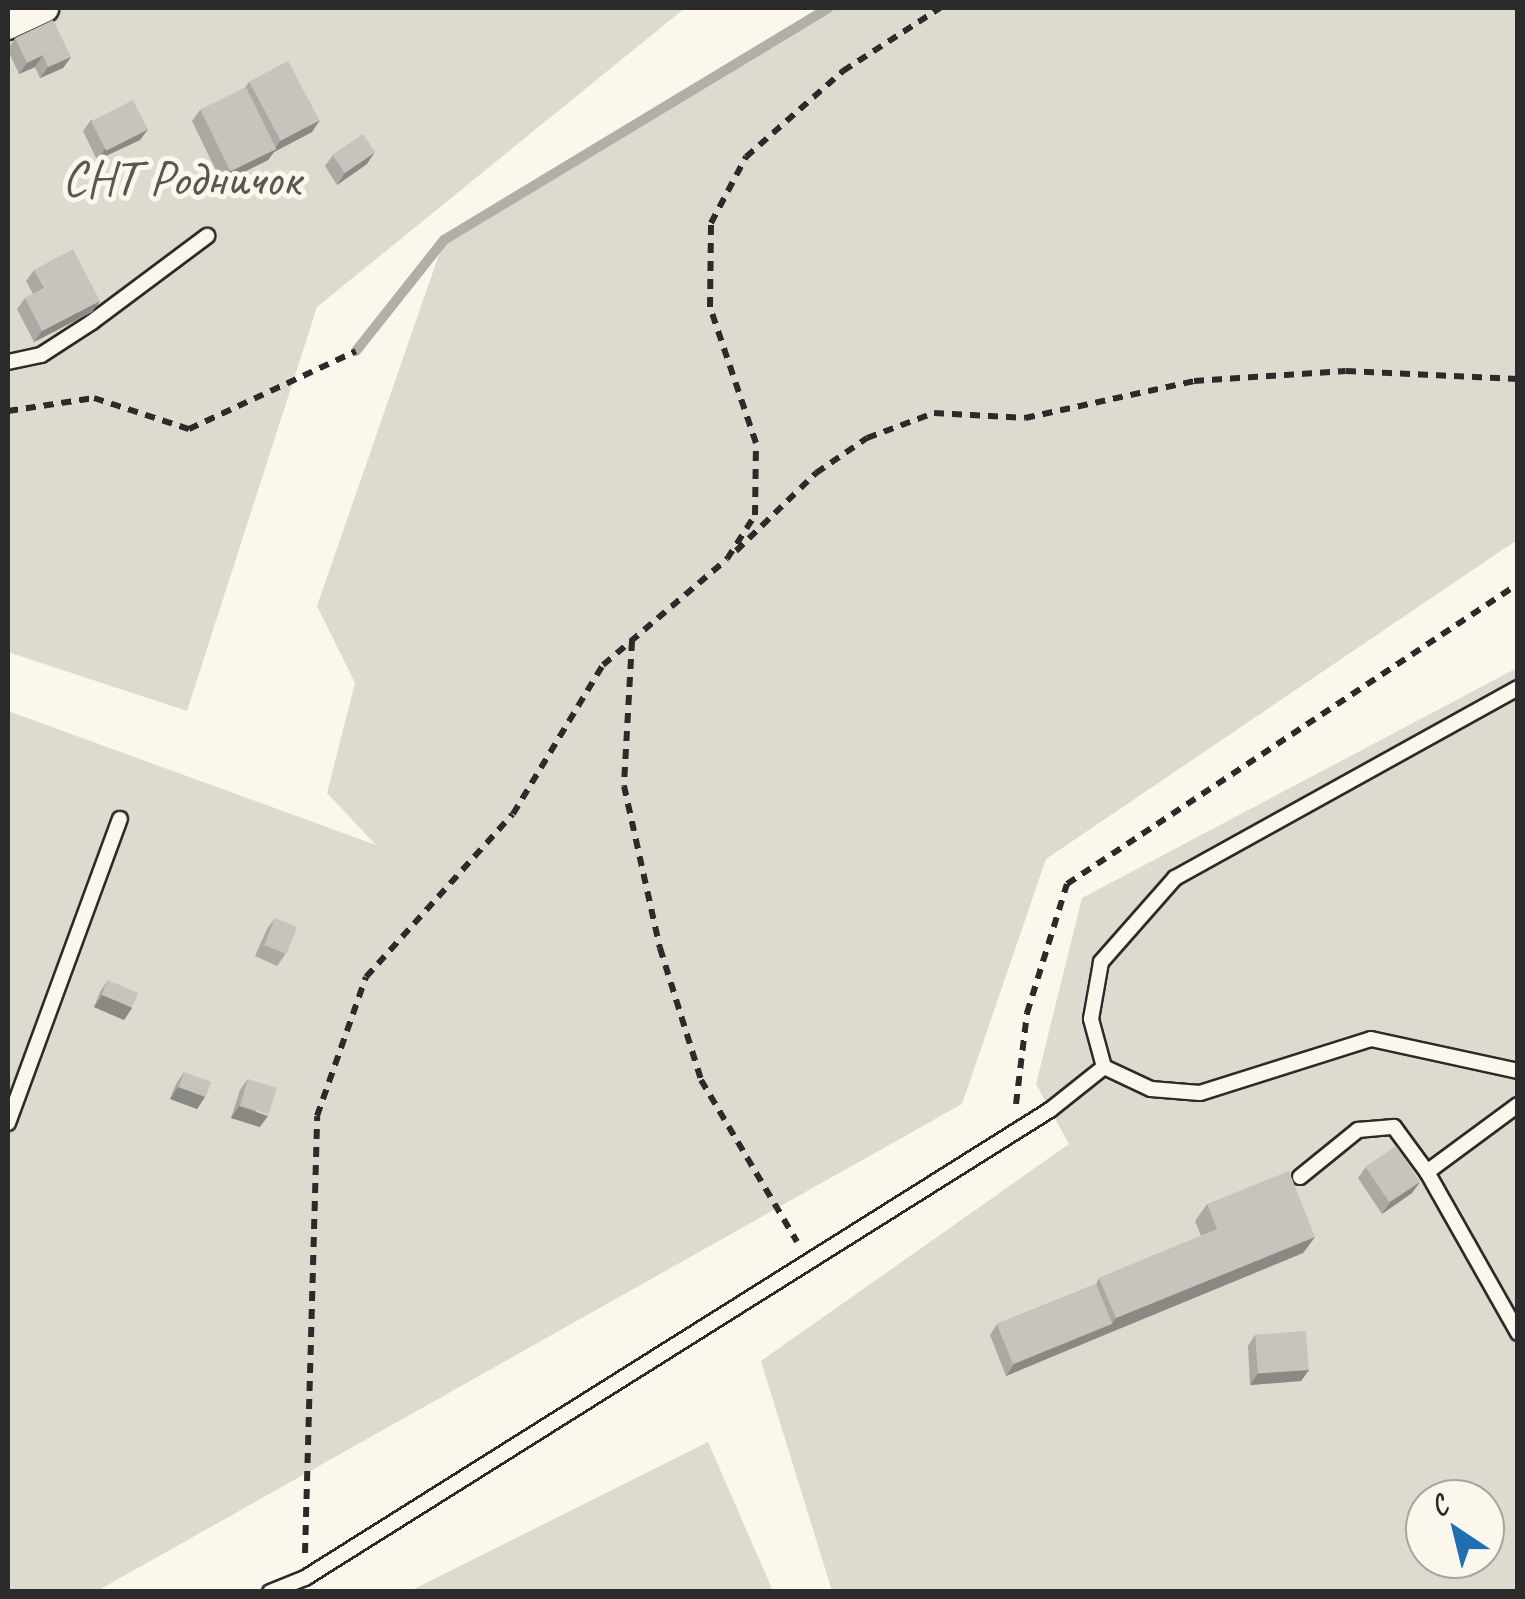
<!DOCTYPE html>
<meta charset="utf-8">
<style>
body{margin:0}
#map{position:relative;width:1525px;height:1599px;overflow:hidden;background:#fbf7ec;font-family:Caveat,sans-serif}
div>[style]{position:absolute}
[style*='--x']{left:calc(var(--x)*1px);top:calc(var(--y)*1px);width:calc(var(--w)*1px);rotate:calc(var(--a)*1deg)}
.green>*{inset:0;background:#dddad0}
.stream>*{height:10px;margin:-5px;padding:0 5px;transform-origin:5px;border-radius:5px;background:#b1afa7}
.path>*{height:6px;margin-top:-3px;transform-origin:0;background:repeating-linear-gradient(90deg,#2b2b2b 0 10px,transparent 0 18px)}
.roads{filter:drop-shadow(2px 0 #2b2b2b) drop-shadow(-2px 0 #2b2b2b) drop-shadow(0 2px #2b2b2b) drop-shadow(0 -2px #2b2b2b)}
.service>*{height:14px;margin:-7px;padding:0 7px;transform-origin:7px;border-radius:7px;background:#fbf7ec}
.minor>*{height:28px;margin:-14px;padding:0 14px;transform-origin:14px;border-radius:14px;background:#fbf7ec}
.wall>*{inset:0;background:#aba9a2}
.shaded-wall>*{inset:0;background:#8b8984}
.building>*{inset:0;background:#c7c4bc;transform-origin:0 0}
span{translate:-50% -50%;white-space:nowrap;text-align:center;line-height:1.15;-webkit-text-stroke:10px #fbf7ec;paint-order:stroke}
.park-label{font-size:50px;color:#585754}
.frame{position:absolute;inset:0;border:10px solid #2b2b2b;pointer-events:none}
.north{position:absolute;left:1405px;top:1479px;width:100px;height:100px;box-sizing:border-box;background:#fbf7ec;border:2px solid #a8a59f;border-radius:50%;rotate:325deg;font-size:28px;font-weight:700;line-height:40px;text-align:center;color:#2b2b2b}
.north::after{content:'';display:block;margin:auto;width:35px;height:45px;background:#1f6fb2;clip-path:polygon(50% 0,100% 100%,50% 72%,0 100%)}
</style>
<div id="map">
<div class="green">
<div style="clip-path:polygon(8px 8px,685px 8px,317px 307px,187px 711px,8px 652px)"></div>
<div style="clip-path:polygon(829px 8px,1517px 8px,1517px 540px,1046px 859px,962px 1104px,97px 1591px,8px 1591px,8px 711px,376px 845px,327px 793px,355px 683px,317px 606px,444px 240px)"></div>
<div style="clip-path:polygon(evenodd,1517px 668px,1517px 1591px,832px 1591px,761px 1361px,1069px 1144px,1036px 1084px,1082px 898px,1517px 668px,1425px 1499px,1485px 1499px,1485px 1559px,1425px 1559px,1425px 1499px)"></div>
<div style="clip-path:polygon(708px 1442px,773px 1591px,410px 1591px)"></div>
</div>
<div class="stream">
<div style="--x:356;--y:351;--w:142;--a:-51.6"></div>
<div style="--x:444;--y:240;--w:449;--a:-31.1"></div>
</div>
<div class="path">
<div style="--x:8;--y:411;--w:87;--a:-8.6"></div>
<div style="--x:94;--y:398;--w:100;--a:18.1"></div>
<div style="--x:189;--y:429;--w:184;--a:-25"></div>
<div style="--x:736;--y:551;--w:112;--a:-44.3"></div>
<div style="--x:816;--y:473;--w:62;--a:-34.5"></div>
<div style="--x:867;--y:438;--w:72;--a:-20.5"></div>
<div style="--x:934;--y:413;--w:91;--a:3.1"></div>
<div style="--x:1025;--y:418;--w:173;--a:-12.3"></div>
<div style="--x:1194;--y:381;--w:152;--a:-3.8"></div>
<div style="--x:1346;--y:371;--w:172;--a:2.7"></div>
<div style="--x:632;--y:641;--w:145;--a:93.2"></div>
<div style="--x:624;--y:786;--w:166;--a:77.5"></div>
<div style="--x:660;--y:948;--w:138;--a:72.7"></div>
<div style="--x:701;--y:1080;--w:188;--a:59.3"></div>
<div style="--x:1016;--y:1104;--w:92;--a:-83.1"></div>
<div style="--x:1027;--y:1013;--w:135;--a:-72.8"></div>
<div style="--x:1067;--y:884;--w:542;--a:-33.63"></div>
<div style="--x:305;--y:1553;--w:437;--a:-88.4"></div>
<div style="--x:317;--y:1116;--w:147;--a:-70.6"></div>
<div style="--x:366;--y:977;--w:219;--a:-48"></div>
<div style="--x:513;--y:814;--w:174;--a:-58.9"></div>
<div style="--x:603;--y:665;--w:163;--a:-40.5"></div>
<div style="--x:727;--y:559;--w:52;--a:-57.5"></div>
<div style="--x:755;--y:515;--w:72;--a:-89.2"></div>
<div style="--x:756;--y:443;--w:144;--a:-108.7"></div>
<div style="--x:710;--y:307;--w:84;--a:-89.3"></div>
<div style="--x:711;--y:223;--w:75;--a:-62.1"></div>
<div style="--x:746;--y:157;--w:130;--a:-41.6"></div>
<div style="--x:843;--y:71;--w:116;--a:-33"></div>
</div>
<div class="roads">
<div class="service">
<div style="--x:8;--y:362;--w:34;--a:-12"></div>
<div style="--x:41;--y:355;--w:61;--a:-32.9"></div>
<div style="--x:92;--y:322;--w:144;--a:-36.8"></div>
<div style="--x:1104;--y:1067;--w:52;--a:25.1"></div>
<div style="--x:1151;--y:1089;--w:49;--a:4.7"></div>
<div style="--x:1200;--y:1093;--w:179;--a:-17.5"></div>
<div style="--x:1371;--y:1039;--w:150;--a:12.3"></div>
<div style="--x:8;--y:1123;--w:324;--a:-69.8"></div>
<div style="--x:1427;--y:1172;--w:185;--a:60.5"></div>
<div style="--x:1300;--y:1177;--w:75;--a:-39"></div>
<div style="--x:1358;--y:1130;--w:36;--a:-5"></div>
<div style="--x:1394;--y:1127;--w:56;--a:53.7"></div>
<div style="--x:1427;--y:1172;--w:113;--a:-36.4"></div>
<div style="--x:270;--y:1592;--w:38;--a:-22"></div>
<div style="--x:305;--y:1578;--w:880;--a:-32.14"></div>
<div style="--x:1050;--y:1110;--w:69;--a:-38.5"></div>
<div style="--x:1104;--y:1067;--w:50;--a:-105.2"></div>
<div style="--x:1091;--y:1019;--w:58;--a:-80"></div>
<div style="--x:1101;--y:962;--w:112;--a:-48.6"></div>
<div style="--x:1175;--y:878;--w:392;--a:-29"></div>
</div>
<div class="minor">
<div style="--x:8;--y:25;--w:40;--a:-25"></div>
</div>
</div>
<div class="wall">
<div style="clip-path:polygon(15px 38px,71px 57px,63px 68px,40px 78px,35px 67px,19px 74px,8px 50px)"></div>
<div style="clip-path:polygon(249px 82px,312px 132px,274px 152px,268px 160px,222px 183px,192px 121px,200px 110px,244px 89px)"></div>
<div style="clip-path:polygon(91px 120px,148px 129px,140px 140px,97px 160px,83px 131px)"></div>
<div style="clip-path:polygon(333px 155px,367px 164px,337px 185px,325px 166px)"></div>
<div style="clip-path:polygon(34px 270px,100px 301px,92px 312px,34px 342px,17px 309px,25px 298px,33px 294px,26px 281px)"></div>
<div style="clip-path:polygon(275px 918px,285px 955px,277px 966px,255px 956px,267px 929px)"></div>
<div style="clip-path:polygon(108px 980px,132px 1008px,124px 1020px,94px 1007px,100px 992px)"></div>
<div style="clip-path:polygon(184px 1072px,205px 1097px,197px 1109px,170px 1099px,176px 1084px)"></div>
<div style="clip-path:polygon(248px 1079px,260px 1127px,231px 1118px,240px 1090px)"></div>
<div style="clip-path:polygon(1366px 1167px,1420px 1182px,1412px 1193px,1382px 1214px,1358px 1178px)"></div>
<div style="clip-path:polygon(1207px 1204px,1315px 1237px,1303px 1253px,1006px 1376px,990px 1335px,997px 1324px,1096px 1284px,1099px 1278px,1201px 1236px,1195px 1221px)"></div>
<div style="clip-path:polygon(1255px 1335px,1309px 1370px,1301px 1381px,1250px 1385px,1248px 1346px)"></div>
</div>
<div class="shaded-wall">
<div style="clip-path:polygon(43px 55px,35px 67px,19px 74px,27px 63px)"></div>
<div style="clip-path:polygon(71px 57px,63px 68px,40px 78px,48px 67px)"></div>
<div style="clip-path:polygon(320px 120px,312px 132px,274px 152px,268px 160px,222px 183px,230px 171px,274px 150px,280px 141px)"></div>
<div style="clip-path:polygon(148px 129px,140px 140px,97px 160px,105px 149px)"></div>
<div style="clip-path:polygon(375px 152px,367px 164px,337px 185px,345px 173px)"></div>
<div style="clip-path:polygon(100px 301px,92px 312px,34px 342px,42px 331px)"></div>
<div style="clip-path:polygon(102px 995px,132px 1008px,124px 1020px,94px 1007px)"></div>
<div style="clip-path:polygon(178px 1087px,205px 1097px,197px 1109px,170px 1099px)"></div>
<div style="clip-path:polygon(239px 1106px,268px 1116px,260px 1127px,231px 1118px)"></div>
<div style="clip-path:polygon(1420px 1182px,1412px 1193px,1382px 1214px,1390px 1202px)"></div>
<div style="clip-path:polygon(1315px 1237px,1303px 1253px,1104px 1335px,1116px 1318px)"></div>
<div style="clip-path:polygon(1112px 1324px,1104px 1335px,1006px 1376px,1014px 1364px)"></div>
<div style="clip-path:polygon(1309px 1370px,1301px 1381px,1250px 1385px,1258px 1373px)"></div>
</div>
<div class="building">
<div style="clip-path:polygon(53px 20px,71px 57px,48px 67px,43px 55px,27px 63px,15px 38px)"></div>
<div style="left:288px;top:61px;width:67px;height:44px;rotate:62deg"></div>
<div style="left:246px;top:87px;width:69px;height:51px;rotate:64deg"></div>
<div style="left:133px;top:100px;width:33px;height:47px;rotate:63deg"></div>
<div style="left:363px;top:134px;width:22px;height:37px;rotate:56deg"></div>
<div style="clip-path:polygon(73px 249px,100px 301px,42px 331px,25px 298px,44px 288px,34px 270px)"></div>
<div style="left:275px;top:918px;width:24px;height:29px;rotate:22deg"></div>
<div style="left:108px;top:980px;width:33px;height:16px;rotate:23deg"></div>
<div style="left:184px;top:1072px;width:29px;height:16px;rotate:20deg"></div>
<div style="left:248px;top:1079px;width:30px;height:28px;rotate:17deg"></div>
<div style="left:1396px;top:1146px;width:43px;height:37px;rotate:56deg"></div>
<div style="clip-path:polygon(1289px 1171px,1315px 1237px,1116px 1318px,1099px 1278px,1217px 1229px,1207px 1204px)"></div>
<div style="left:1096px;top:1284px;width:43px;height:107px;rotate:68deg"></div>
<div style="left:1306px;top:1331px;width:39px;height:51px;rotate:86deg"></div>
</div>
<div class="park-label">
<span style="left:181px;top:179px">СНТ Родничок</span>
</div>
<div class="frame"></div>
<div class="north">С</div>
</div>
